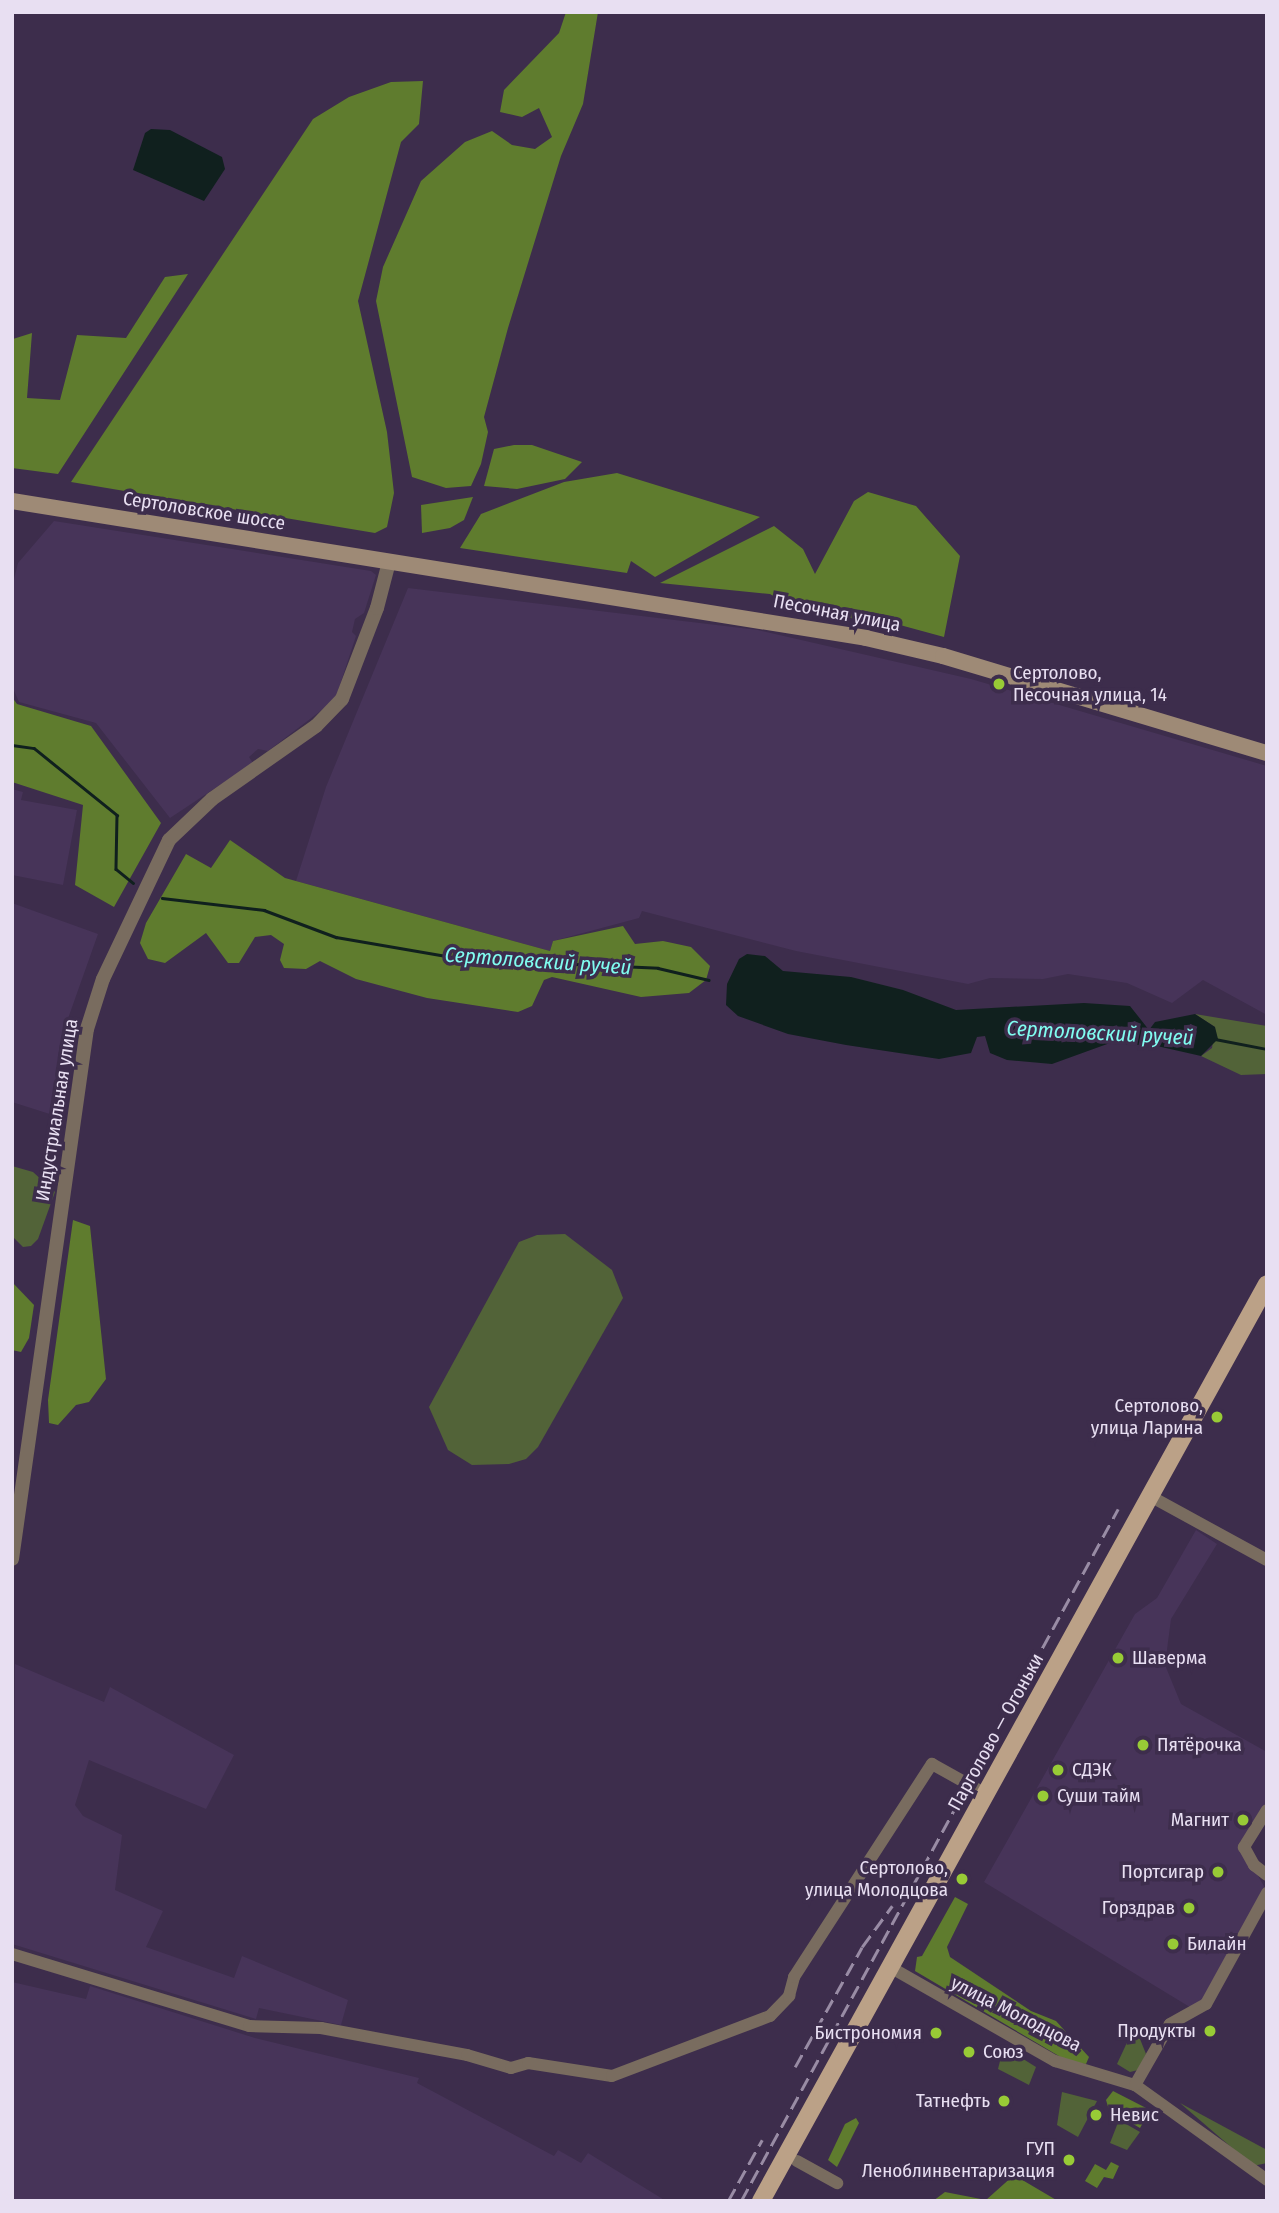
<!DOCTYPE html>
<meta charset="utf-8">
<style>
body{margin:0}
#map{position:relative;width:1279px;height:2213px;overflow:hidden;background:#3d2d4c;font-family:"Fira Sans Condensed",sans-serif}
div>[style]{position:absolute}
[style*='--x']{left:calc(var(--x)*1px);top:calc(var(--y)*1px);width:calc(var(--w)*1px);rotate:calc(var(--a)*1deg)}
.built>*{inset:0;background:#473459}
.green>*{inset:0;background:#526338}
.forest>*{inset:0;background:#5f7c2e}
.water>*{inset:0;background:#10201e}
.stream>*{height:2.5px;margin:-1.25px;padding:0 1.25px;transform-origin:1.25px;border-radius:1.25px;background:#10201e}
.minor>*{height:12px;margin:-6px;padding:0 6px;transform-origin:6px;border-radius:6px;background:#796c5f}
.tertiary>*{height:14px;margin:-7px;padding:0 7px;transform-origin:7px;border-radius:7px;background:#796c5f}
.secondary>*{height:16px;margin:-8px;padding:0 8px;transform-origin:8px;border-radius:8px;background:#9e8a76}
.primary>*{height:18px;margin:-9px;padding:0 9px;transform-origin:9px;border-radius:9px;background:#bba187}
.rail>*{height:2.5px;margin-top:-1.25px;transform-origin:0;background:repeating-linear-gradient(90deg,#998ca5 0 14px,transparent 0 21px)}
.dots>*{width:19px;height:19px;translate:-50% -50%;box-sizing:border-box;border:4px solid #3d2d4c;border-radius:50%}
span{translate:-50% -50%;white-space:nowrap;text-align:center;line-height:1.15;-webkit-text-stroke:7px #3d2d4c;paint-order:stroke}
.street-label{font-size:19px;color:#e8dff2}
.poi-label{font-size:19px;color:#e8dff2}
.left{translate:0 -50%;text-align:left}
.right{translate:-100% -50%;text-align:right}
.water-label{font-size:21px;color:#80fcf0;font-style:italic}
.frame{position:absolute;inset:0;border:14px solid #e8dff2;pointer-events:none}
</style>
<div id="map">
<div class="built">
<div style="clip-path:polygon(54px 521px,371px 571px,376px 575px,364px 613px,355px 619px,352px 632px,356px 636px,335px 700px,268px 751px,258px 749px,249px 757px,253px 763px,170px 818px,96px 723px,19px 702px,12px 686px,12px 587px,18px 563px)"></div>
<div style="clip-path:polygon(408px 588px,758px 630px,971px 679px,1267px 766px,1267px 1015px,1203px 980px,1172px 1003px,1127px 983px,1068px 974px,1043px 979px,990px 978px,968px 984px,796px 951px,642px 911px,639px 918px,553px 941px,550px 951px,296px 881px,326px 787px)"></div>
<div style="clip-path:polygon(12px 789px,23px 792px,21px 800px,77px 810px,63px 885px,12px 875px)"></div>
<div style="clip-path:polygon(12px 903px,98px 934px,65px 1027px,56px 1116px,12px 1102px)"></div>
<div style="clip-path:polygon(1196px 1530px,1217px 1544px,1171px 1619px,1165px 1665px,1181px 1704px,1267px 1752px,1267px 1803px,1241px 1846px,1265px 1888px,1198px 2012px,984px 1882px,1135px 1614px,1157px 1598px)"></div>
<div style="clip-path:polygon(15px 1664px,104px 1702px,110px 1687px,234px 1755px,206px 1809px,89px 1760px,75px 1805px,83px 1816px,122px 1835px,115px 1890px,163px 1911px,146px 1947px,234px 1978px,242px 1956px,348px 2000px,341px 2025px,259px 2008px,256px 2019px,12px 1944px)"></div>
<div style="clip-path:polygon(12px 1982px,86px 1999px,90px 1986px,255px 2038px,419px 2078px,417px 2083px,554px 2156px,558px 2150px,581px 2163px,588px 2153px,666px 2201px,12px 2201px)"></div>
</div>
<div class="green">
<div style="clip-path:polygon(1195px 1014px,1267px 1026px,1267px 1074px,1241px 1075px,1201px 1056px,1212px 1048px,1215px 1027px)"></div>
<div style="clip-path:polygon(12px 1166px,33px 1172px,55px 1192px,38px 1239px,31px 1246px,23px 1247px,12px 1236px)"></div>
<div style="clip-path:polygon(565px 1234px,612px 1270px,623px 1298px,538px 1447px,526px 1459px,509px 1464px,472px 1465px,448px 1450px,429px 1407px,519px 1242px,537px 1235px)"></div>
<div style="clip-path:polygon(1131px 2034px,1138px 2034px,1146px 2054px,1138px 2070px,1130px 2072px,1117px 2064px)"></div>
<div style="clip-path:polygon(1009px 2050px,1036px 2067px,1029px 2085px,998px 2069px,1002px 2053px)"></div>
<div style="clip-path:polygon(1062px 2092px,1097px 2101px,1078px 2137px,1057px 2125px)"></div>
<div style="clip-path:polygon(1180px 2103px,1267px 2150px,1267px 2163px,1253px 2166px)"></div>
<div style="clip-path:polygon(1119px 2120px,1140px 2132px,1127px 2150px,1110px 2143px)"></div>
</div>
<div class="forest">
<div style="clip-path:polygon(566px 12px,598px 12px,583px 104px,561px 156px,508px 328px,484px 417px,488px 432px,481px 464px,471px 486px,446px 488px,412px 477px,376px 301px,383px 267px,421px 181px,465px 142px,492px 131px,512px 145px,535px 149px,552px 137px,539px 108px,522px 117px,500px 112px,504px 90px,559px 33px)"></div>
<div style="clip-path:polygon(423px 81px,419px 124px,401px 142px,358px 301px,387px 432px,394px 493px,387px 527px,375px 533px,71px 482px,313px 119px,349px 97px,391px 82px)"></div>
<div style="clip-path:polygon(188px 274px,58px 474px,12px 468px,13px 339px,32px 333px,27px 398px,60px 400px,77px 335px,126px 338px,165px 277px)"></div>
<div style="clip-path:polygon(514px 445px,532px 445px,582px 462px,565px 479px,517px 489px,484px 486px,494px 449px)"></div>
<div style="clip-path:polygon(617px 473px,760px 517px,655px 577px,631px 561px,627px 573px,460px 548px,481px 514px,564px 482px)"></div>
<div style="clip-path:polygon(868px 492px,916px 506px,960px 556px,944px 637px,878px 619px,860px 620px,789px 605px,770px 594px,660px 583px,774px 526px,803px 549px,815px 574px,854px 501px)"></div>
<div style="clip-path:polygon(473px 497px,464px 520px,450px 528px,422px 533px,421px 505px)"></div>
<div style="clip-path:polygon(12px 697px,17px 704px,91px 726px,161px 823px,114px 907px,75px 885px,83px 805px,12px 782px)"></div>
<div style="clip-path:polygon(230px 840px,285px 878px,550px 951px,553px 941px,623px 926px,635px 944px,663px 941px,691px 947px,710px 966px,706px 980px,689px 993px,641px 997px,552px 977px,544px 980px,532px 1006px,518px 1012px,427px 998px,356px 979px,320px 961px,306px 969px,284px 968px,280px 960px,284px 944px,271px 935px,255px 937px,239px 963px,228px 963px,206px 933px,165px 963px,148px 959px,140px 943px,146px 923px,186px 854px,211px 868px)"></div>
<div style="clip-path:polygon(73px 1220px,90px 1226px,106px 1379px,89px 1402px,76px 1405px,58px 1425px,49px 1423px,48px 1400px)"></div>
<div style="clip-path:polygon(12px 1282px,34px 1305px,29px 1338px,21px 1352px,12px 1350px)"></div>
<div style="clip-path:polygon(955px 1897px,968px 1904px,947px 1947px,950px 1957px,1031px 2011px,1056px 2021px,1089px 2057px,1086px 2064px,1069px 2062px,915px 1971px,917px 1957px,922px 1956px)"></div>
<div style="clip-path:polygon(1113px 2091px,1150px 2110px,1140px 2128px,1109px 2110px,1106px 2100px)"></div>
<div style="clip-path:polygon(856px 2118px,859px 2123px,837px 2167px,828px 2160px,845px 2124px)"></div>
<div style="clip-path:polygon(1111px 2162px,1119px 2166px,1113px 2179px,1104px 2177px,1097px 2188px,1085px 2181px,1095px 2164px,1106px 2170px)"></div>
<div style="clip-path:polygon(1014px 2175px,1058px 2201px,933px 2201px,945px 2192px,986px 2200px)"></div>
</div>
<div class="water">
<div style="clip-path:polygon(151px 129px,170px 130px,222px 157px,225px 169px,204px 201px,133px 170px,145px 133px)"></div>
<div style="clip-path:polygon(747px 954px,765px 956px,783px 971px,851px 977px,903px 990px,956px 1010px,1084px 1003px,1130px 1006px,1149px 1030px,1155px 1022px,1195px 1014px,1215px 1027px,1218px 1039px,1201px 1056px,1157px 1046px,1144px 1036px,1139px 1045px,1110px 1043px,1052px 1064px,1007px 1060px,990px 1053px,985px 1036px,977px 1037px,971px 1053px,939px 1059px,846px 1045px,788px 1034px,738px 1016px,726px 1005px,727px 984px,739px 959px)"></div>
</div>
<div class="stream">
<div style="--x:12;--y:745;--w:22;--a:8"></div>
<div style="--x:34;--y:748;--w:107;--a:38.9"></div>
<div style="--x:117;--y:815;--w:54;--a:91.1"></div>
<div style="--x:116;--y:869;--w:22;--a:39"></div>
<div style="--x:162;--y:898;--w:103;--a:6.7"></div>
<div style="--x:264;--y:910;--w:77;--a:20.6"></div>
<div style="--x:336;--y:937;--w:129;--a:9.8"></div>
<div style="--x:463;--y:959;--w:195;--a:2.6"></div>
<div style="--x:658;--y:968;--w:52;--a:13.2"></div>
<div style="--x:1215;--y:1039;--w:53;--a:10.9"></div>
</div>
<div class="minor">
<div style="--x:1150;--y:1496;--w:133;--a:28.7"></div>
<div style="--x:1267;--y:1810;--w:44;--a:121.9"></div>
<div style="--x:1244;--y:1847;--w:21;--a:61"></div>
<div style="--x:1254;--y:1865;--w:16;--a:38"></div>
<div style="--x:12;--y:1954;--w:248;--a:16.9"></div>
<div style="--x:249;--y:2026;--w:72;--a:1.6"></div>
<div style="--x:321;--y:2028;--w:148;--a:10.5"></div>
<div style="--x:467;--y:2055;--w:46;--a:16.5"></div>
<div style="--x:511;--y:2068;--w:18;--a:-16"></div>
<div style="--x:528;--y:2063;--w:85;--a:8.8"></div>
<div style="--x:612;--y:2076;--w:169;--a:-20.8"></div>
<div style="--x:770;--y:2016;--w:28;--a:-46"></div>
<div style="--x:789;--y:1996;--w:20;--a:-75"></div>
<div style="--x:794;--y:1977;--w:254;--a:-57.1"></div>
<div style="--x:932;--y:1764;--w:62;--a:29.1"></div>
<div style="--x:890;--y:1967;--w:190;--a:29.7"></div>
<div style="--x:1055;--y:2061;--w:84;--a:16.7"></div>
<div style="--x:1135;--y:2085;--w:163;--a:35.7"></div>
<div style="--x:1135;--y:2085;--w:70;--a:-60.2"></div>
<div style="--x:1170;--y:2024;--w:41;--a:-29.1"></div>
<div style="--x:1206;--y:2004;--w:127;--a:-61.2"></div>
<div style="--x:797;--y:2161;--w:46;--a:28.8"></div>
</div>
<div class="tertiary">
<div style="--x:12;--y:1559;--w:535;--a:-81.95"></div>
<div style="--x:87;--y:1029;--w:52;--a:-72.3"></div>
<div style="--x:103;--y:979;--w:154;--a:-64.6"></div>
<div style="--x:169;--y:840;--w:59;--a:-43.6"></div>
<div style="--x:212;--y:799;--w:127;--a:-35.1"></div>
<div style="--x:316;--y:726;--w:37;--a:-46"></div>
<div style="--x:342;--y:699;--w:97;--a:-69"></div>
<div style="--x:377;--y:608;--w:48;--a:-75.4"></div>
</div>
<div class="secondary">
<div style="--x:12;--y:501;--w:865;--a:9.11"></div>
<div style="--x:866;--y:638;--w:79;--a:13.2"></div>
<div style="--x:943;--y:656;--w:338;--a:16.7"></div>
</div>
<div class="primary">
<div style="--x:761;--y:2201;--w:1047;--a:-61.11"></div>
</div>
<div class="rail">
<div style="--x:795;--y:2067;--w:137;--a:-60.8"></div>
<div style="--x:862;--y:1947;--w:51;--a:-53.8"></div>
<div style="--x:728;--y:2201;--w:70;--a:-60.9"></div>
<div style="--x:741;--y:2201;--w:788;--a:-61.42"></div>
</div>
<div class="dots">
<div style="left:999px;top:684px;background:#98cb36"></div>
<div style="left:1217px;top:1417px;background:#98cb36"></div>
<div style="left:1118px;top:1658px;background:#98cb36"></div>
<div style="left:1143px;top:1745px;background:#98cb36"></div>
<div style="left:1058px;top:1770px;background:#98cb36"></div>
<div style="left:1043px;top:1796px;background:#98cb36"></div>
<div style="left:1243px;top:1820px;background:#98cb36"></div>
<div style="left:1218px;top:1872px;background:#98cb36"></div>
<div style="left:962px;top:1879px;background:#98cb36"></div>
<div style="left:1189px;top:1908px;background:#98cb36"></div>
<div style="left:1173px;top:1944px;background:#98cb36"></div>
<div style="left:1210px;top:2031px;background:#98cb36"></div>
<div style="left:936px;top:2033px;background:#98cb36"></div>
<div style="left:969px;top:2052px;background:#98cb36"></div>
<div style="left:1004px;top:2101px;background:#98cb36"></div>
<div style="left:1096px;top:2115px;background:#98cb36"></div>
<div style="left:1069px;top:2160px;background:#98cb36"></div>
</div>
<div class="street-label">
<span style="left:204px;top:511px;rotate:9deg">Сертоловское шоссе</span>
<span style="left:837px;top:613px;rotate:11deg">Песочная улица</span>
<span style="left:57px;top:1110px;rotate:-81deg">Индустриальная улица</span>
<span style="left:996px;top:1732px;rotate:-61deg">Парголово — Огоньки</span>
<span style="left:1016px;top:2014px;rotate:27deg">улица Молодцова</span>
</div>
<div class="poi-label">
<span class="left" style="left:1013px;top:684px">Сертолово,<br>Песочная улица, 14</span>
<span class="right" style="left:1203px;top:1417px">Сертолово,<br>улица Ларина</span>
<span class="left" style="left:1132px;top:1658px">Шаверма</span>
<span class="left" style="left:1157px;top:1745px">Пятёрочка</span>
<span class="left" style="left:1072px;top:1770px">СДЭК</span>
<span class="left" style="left:1057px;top:1796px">Суши тайм</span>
<span class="right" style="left:1229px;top:1820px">Магнит</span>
<span class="right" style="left:948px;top:1879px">Сертолово,<br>улица Молодцова</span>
<span class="right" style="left:1204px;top:1872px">Портсигар</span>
<span class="right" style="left:1175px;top:1908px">Горздрав</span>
<span class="left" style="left:1187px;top:1944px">Билайн</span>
<span class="right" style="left:1196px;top:2031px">Продукты</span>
<span class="right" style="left:922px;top:2033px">Бистрономия</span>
<span class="left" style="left:983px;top:2052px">Союз</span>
<span class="right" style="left:990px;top:2101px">Татнефть</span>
<span class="left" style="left:1110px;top:2115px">Невис</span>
<span class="right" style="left:1055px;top:2160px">ГУП<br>Леноблинвентаризация</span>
</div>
<div class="water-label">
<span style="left:538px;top:961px;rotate:4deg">Сертоловский ручей</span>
<span style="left:1100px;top:1033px;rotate:3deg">Сертоловский ручей</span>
</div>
<div class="frame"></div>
</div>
